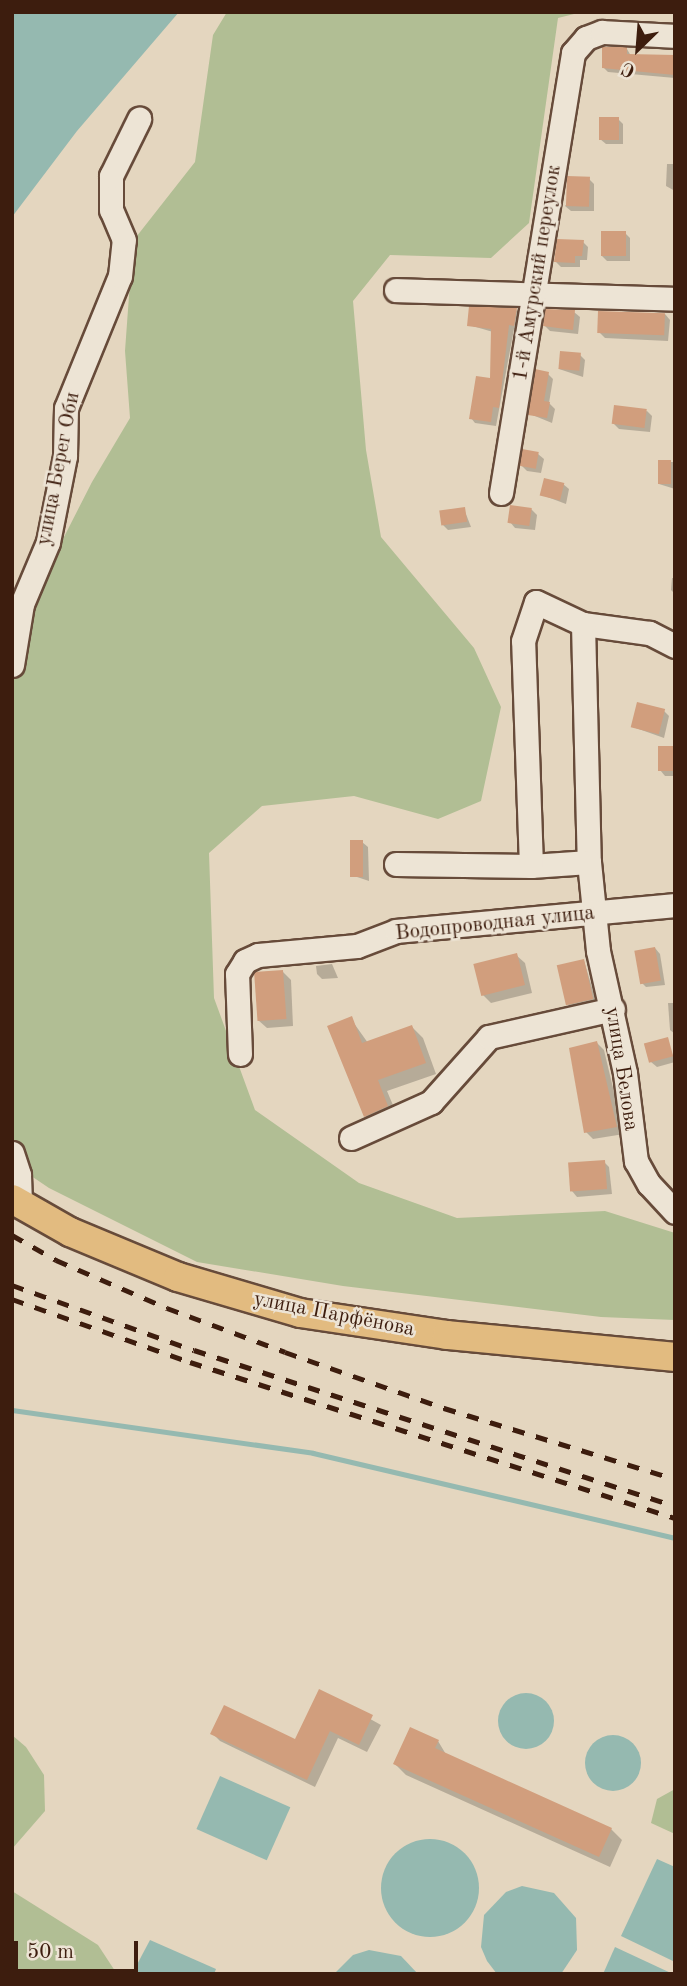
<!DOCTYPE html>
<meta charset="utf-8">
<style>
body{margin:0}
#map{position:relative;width:687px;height:1986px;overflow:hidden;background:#e4d6bf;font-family:"Old Standard TT",serif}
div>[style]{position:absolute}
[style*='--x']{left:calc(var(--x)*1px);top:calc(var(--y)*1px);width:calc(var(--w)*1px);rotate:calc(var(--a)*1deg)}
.green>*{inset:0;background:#b1be94}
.water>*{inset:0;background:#95b9b0;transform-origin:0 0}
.round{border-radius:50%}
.shadow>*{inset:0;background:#0003}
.stream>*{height:5px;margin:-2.5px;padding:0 2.5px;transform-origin:2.5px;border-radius:2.5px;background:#95b9b0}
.building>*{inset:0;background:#d19e7d;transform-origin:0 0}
.roads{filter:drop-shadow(2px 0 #674b3a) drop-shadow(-2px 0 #674b3a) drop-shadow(0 2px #674b3a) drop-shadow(0 -2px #674b3a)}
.minor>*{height:23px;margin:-11.5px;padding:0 11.5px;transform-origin:11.5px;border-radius:11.5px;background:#ede4d5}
.major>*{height:28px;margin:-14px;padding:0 14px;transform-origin:14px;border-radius:14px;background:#e2bb80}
.rail>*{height:5px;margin-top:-2.5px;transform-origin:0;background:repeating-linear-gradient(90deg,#3d1d0e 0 12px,transparent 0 24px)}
span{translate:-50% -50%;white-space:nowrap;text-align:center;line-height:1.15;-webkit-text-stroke:5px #ede4d5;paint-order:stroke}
.street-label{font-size:21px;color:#3d1d0e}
.frame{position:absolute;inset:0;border:14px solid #3d1d0e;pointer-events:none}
.north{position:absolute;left:603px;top:14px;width:70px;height:70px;-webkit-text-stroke:5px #ede4d5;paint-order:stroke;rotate:205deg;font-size:19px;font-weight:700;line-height:28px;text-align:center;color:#3d1d0e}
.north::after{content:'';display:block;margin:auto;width:24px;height:32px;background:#3d1d0e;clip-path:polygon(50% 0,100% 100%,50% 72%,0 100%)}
.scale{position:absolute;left:14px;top:1941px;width:124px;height:32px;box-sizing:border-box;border:4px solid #3d1d0e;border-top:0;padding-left:9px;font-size:21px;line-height:24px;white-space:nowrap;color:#3d1d0e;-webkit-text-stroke:5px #ede4d5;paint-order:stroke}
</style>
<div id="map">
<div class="green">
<div style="clip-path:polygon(227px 12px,582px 12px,558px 18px,529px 223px,491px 258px,390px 255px,353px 301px,366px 450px,381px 537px,474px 648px,501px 707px,481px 801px,438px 819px,354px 796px,262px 806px,209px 853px,214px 998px,255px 1110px,359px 1183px,457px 1218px,605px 1211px,675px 1233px,675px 1320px,601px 1317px,343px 1286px,197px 1262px,49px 1188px,12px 1163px,12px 639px,92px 482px,130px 418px,125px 351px,133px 241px,195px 162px,213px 35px)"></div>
<div style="clip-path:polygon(12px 1735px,26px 1747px,44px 1775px,45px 1811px,12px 1849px)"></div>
<div style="clip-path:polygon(675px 1789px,675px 1834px,651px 1823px,657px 1799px)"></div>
<div style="clip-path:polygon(12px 1891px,98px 1945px,117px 1974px,12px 1974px)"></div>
</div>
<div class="water">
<div style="clip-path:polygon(12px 12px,179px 12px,77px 131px,12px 217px)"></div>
<div class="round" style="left:498px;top:1693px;width:56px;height:56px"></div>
<div class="round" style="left:585px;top:1735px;width:56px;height:56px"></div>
<div style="left:220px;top:1776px;width:77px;height:58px;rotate:24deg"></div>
<div class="round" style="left:381px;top:1839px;width:98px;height:98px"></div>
<div style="clip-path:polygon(657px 1859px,675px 1867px,675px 1962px,621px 1936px)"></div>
<div style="clip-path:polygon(522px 1886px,554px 1893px,576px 1918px,577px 1950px,561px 1974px,497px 1974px,487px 1961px,481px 1947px,484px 1915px,506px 1892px)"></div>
<div style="clip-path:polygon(150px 1940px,216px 1969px,214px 1974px,132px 1974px)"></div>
<div style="clip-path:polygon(615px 1947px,673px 1974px,603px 1974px)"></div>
<div style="clip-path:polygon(369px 1950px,401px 1956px,418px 1974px,334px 1974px,353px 1955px)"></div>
</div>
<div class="shadow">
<div style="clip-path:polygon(627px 49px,631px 56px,675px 57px,675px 78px,608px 72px,603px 67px)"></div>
<div style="clip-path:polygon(618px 119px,623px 124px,623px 144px,606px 144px,600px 139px)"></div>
<div style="clip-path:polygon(667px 164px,675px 164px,675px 191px,666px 186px)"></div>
<div style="clip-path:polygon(589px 179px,594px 184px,594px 211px,571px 211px,565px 206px)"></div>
<div style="clip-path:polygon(625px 233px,630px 238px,630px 261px,607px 261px,602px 256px)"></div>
<div style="clip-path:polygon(583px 242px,588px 247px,587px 260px,580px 260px,580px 267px,561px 267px,556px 262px)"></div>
<div style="clip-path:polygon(516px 310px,521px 314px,519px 330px,514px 329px,496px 426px,475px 423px,471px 418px,492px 380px,493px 332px,469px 325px)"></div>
<div style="clip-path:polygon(574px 312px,580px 317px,578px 334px,550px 331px,544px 325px)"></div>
<div style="clip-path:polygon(665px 314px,670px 320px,668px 341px,605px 338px,599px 332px)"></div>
<div style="clip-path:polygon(580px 355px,585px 360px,583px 377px,559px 369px)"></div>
<div style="clip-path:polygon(548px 374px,553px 379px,549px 403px,555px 409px,552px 423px,530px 414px)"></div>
<div style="clip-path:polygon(647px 411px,652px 416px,650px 432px,619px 429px,613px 423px)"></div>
<div style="clip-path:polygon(538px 454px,544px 459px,541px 473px,527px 471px,521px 465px)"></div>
<div style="clip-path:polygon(660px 462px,675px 462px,675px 489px,659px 484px)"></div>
<div style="clip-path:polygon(563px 484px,569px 489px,566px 504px,542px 495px)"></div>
<div style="clip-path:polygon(464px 509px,471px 527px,448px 530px,443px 525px)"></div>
<div style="clip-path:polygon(531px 509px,537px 515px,535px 530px,515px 528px,510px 522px)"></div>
<div style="clip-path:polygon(672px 578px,675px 578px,675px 594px,671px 590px)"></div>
<div style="clip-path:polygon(664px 711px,669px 716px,664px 738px,633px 727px)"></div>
<div style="clip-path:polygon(675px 748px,675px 776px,665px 776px,660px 770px)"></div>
<div style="clip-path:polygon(362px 842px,368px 847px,369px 881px,354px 876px)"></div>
<div style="clip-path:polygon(655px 948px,660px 954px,665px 985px,646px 987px,641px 982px)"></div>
<div style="clip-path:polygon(516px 955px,525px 963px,532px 993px,491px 1003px,483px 995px)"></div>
<div style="clip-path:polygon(584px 961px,597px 1004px,573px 1010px,568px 1004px)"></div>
<div style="clip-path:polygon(332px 964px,338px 978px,322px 979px,317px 974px,316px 966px)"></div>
<div style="clip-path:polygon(283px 972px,291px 980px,293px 1026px,267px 1028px,258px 1020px)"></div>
<div style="clip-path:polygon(668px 1003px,675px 1003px,675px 1034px,670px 1030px)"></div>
<div style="clip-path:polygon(351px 1019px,368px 1043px,412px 1027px,423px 1038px,436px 1074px,387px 1091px,398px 1117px,376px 1127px,365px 1116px)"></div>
<div style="clip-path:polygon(667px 1039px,675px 1062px,657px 1067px,651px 1062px)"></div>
<div style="clip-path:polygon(597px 1043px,604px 1050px,624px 1134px,593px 1139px,586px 1132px)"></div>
<div style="clip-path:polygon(604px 1162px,609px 1167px,612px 1194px,577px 1197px,572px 1191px)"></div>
<div style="clip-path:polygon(320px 1691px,381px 1725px,367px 1752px,338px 1738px,315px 1787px,220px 1741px,212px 1733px,295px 1741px)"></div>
<div style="clip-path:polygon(438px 1741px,447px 1756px,611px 1829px,622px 1840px,610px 1867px,406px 1775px,395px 1764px)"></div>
</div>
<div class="stream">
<div style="--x:12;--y:1410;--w:304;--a:8.1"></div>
<div style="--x:313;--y:1453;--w:372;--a:13.2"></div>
</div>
<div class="building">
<div style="clip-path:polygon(602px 47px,627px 47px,627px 54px,675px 55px,675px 75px,602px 68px)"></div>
<div style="left:599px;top:117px;width:20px;height:23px"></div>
<div style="left:567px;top:176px;width:23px;height:30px;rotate:2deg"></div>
<div style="left:601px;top:231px;width:25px;height:25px"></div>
<div style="clip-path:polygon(557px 239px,584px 240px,582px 256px,575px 256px,575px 263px,554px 262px)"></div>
<div style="clip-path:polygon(469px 306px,517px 308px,514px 326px,509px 325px,499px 408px,493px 407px,491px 422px,469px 419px,476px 376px,490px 378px,491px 329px,467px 326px)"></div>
<div style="clip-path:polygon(545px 309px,575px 310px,573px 330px,543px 326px)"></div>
<div style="left:598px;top:311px;width:67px;height:22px;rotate:2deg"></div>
<div style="left:560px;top:351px;width:21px;height:18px;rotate:5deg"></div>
<div style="clip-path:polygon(535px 369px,549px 372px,544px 401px,550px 402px,547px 418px,528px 415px)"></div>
<div style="left:614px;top:405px;width:33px;height:19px;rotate:7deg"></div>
<div style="left:522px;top:449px;width:17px;height:17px;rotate:10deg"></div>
<div style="left:658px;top:460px;width:13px;height:24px"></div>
<div style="left:544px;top:478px;width:21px;height:18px;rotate:14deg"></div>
<div style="left:510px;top:505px;width:22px;height:18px;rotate:8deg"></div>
<div style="left:465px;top:507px;width:15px;height:26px;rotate:82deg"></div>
<div style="left:637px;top:702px;width:29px;height:26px;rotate:14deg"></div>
<div style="left:658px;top:746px;width:17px;height:25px"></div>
<div style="left:350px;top:840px;width:13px;height:37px"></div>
<div style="left:655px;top:947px;width:34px;height:21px;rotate:80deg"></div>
<div style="left:517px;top:953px;width:33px;height:45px;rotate:76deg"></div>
<div style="left:584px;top:959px;width:41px;height:28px;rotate:77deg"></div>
<div style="left:283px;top:970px;width:49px;height:29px;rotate:86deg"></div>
<div style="clip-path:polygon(352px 1016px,362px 1043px,412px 1025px,426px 1063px,378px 1080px,388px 1106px,364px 1117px,327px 1026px)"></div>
<div style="left:668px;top:1037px;width:20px;height:25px;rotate:75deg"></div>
<div style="clip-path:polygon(597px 1041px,617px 1127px,584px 1133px,569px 1048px)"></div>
<div style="left:605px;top:1160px;width:29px;height:37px;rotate:86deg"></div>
<div style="clip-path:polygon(319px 1689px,373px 1715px,359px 1745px,330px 1731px,307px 1780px,210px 1734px,224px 1705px,295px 1739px)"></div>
<div style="clip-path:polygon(410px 1727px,439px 1740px,435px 1748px,612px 1828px,599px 1857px,393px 1764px)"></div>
</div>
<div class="roads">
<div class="minor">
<div style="--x:396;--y:290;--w:279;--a:1.8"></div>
<div style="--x:501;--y:493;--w:446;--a:-80.7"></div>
<div style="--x:573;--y:53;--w:20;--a:-49"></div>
<div style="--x:586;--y:38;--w:17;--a:-21"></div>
<div style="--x:602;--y:32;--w:73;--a:3.1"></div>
<div style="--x:675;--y:646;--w:29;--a:-153"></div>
<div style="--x:649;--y:633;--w:67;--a:-172.2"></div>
<div style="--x:583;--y:624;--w:238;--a:88.6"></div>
<div style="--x:589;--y:862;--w:89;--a:84.2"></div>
<div style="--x:598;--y:951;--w:125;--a:77.5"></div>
<div style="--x:625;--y:1073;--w:89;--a:82.9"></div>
<div style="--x:636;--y:1161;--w:26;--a:61"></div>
<div style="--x:649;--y:1184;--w:38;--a:47"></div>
<div style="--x:12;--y:665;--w:62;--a:-80.7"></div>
<div style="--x:22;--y:604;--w:67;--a:-67.2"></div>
<div style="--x:48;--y:542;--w:88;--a:-78.8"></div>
<div style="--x:65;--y:456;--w:48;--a:-88.8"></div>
<div style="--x:66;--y:408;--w:143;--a:-67.8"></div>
<div style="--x:120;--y:276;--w:36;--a:-84"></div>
<div style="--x:124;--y:240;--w:33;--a:-113"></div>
<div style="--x:111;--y:210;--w:34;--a:-90"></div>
<div style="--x:111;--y:176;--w:64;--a:-63.8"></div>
<div style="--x:396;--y:864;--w:135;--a:0.8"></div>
<div style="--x:531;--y:866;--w:58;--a:-3.9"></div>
<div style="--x:531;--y:866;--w:225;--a:-92"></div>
<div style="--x:523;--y:641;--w:41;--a:-71.6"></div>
<div style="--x:536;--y:602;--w:52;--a:25.1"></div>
<div style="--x:240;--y:1054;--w:80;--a:-92.1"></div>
<div style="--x:237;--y:974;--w:15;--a:-58"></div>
<div style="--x:245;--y:961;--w:14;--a:-25"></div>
<div style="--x:258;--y:955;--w:99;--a:-5.2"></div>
<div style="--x:357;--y:946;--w:42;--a:-21"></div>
<div style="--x:396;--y:931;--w:280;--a:-5.3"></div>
<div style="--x:351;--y:1138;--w:88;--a:-24.2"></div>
<div style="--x:431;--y:1102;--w:87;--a:-48.3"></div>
<div style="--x:489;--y:1037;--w:127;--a:-12.7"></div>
<div style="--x:12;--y:1153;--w:23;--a:72"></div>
<div style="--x:19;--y:1175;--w:28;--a:88"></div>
</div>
<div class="major">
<div style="--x:12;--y:1199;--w:67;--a:29.6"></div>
<div style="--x:70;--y:1232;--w:117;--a:22.6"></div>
<div style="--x:178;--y:1277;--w:127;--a:16.4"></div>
<div style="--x:300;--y:1313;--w:149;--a:8.5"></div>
<div style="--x:447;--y:1335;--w:229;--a:5.5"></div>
</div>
</div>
<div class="rail">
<div style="--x:12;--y:1235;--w:51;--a:29.6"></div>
<div style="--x:56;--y:1260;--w:121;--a:23.4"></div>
<div style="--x:167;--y:1308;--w:126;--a:20.4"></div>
<div style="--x:285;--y:1352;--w:169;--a:19.4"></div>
<div style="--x:444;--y:1408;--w:242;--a:17.1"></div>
<div style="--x:12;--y:1285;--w:193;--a:19.7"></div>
<div style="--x:194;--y:1350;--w:506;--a:17.97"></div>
<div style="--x:12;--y:1299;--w:189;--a:19.5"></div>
<div style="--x:190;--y:1362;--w:509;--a:17.83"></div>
</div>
<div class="street-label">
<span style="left:538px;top:273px;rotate:-81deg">1-й Амурский переулок</span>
<span style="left:59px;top:469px;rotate:-79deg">улица Берег Оби</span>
<span style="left:495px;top:924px;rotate:-6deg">Водопроводная улица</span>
<span style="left:621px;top:1069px;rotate:81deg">улица Белова</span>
<span style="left:334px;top:1315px;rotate:11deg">улица Парфёнова</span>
</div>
<div class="frame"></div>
<div class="north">С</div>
<div class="scale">50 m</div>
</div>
